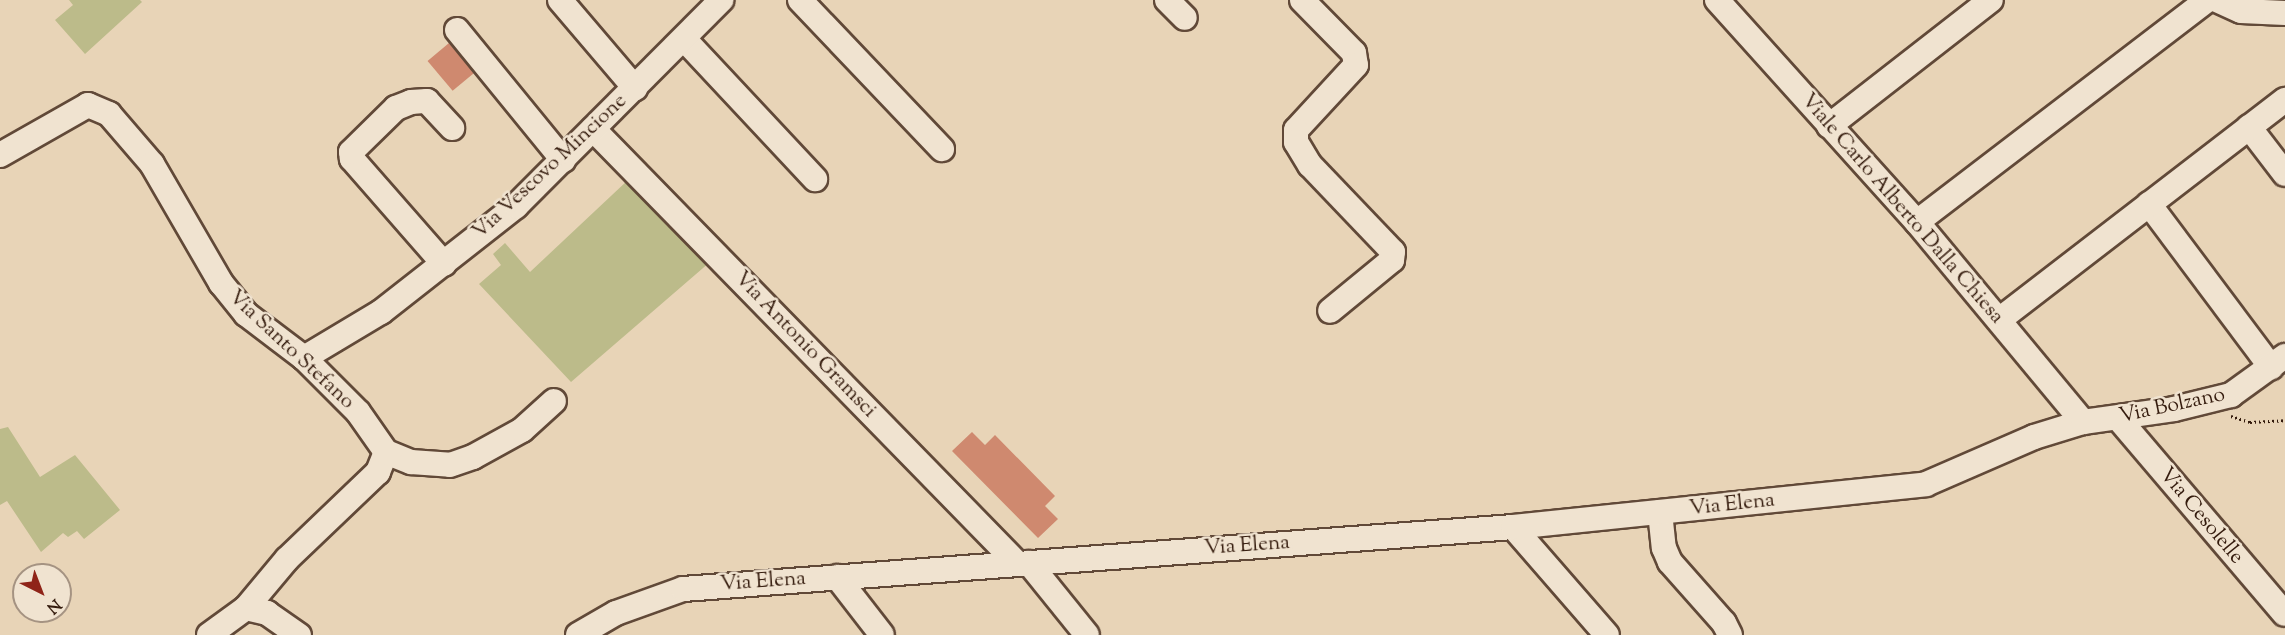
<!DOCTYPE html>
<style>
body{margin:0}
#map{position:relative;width:2285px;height:635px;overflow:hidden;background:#e8d4b7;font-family:"Sorts Mill Goudy",serif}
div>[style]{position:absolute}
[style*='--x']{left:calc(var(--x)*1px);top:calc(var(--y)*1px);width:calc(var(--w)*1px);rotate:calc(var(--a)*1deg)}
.green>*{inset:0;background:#bcbb8a}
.building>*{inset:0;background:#cf896f;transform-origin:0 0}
.path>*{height:3px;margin-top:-1.5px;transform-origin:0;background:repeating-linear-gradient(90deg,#341b0d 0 1.5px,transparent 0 4.5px)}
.roads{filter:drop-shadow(2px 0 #614938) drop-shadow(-2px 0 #614938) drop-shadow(0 2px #614938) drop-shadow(0 -2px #614938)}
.minor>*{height:24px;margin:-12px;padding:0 12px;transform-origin:12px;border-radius:12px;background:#f0e3d0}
span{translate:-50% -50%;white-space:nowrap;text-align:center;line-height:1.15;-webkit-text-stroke:5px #f0e3d0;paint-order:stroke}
.street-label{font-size:21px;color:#341b0d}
.north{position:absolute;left:12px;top:563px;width:60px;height:60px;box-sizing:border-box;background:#f0e3d0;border:2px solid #a59382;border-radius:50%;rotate:138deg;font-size:16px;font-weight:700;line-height:24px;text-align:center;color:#341b0d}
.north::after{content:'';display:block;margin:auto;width:21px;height:27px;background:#8f2418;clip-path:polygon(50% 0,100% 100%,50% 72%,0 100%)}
</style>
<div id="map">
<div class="green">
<div style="clip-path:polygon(69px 0,140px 0,142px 2px,85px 54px,55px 20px,73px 5px)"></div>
<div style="clip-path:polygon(628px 180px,710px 262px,571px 382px,479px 284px,501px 265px,493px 254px,505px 243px,530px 272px)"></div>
<div style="clip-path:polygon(8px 427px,40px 477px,75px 455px,120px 510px,84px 539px,77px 531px,68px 537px,63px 533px,41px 552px,7px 501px,0 505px,0 429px)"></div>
</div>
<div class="building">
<div style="left:449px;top:43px;width:39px;height:28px;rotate:50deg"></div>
<div style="clip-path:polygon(972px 432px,985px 445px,995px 435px,1055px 496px,1045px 506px,1058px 519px,1038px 538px,952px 451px)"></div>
</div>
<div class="path">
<div style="--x:2231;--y:416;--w:20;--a:18"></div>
<div style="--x:2250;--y:422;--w:35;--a:-3"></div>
</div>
<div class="roads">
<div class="minor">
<div style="--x:560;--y:0;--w:116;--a:49.6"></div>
<div style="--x:800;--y:0;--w:206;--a:46.4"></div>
<div style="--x:1167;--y:0;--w:25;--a:45"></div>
<div style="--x:1302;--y:0;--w:74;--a:45.5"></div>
<div style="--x:1354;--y:53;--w:12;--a:81"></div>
<div style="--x:1356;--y:65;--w:88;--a:132.7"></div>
<div style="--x:1296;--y:130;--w:12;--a:90"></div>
<div style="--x:1296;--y:142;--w:27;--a:59"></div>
<div style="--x:1310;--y:165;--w:120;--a:46.3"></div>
<div style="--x:1393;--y:252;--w:8;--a:97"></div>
<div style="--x:1392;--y:260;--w:80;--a:140.6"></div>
<div style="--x:1717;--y:0;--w:299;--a:48"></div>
<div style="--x:1917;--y:222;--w:260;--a:50.3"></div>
<div style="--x:2217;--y:0;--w:26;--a:25"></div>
<div style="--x:2241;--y:11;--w:44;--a:2.6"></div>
<div style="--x:457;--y:30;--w:168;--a:50.8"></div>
<div style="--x:684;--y:39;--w:192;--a:46.9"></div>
<div style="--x:1829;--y:126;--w:205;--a:-37.9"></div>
<div style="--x:2249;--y:127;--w:59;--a:52.5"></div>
<div style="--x:593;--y:129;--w:605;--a:45.67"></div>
<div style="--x:0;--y:155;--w:101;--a:-29.6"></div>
<div style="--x:88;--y:105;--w:23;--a:23"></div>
<div style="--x:109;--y:114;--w:66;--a:49.3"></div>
<div style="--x:152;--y:164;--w:138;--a:59.9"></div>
<div style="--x:221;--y:283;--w:40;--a:51"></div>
<div style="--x:246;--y:314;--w:73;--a:37.2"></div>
<div style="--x:304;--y:358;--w:76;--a:45"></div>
<div style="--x:358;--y:412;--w:49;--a:55"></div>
<div style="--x:386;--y:452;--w:22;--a:112"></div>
<div style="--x:378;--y:472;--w:126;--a:136.3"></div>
<div style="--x:287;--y:559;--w:64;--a:129.9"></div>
<div style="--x:2149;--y:204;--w:204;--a:53.2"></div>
<div style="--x:1917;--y:222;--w:365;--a:-37.4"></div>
<div style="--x:444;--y:264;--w:140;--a:-131.2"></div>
<div style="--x:352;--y:159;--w:7;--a:-98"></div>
<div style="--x:351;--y:152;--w:63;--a:-44.4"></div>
<div style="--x:396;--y:108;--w:16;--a:-22"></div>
<div style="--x:411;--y:102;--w:16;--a:-4"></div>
<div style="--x:427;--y:101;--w:37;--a:47"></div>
<div style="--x:1999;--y:320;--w:361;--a:-37.6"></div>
<div style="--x:304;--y:358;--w:90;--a:-30.9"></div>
<div style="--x:381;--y:312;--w:172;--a:-38.1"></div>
<div style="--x:516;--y:206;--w:291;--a:-45.1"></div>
<div style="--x:2118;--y:418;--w:257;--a:49.6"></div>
<div style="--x:386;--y:452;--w:27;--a:22"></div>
<div style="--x:411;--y:462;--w:39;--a:4"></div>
<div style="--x:450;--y:465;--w:24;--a:-19"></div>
<div style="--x:473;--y:457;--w:56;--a:-28.9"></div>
<div style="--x:522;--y:430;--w:43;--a:-42.2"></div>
<div style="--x:1660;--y:512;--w:36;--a:84"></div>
<div style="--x:1664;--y:548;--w:15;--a:67"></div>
<div style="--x:1670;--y:562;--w:81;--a:48.5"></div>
<div style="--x:1724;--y:623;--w:13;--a:63"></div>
<div style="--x:1513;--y:527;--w:143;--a:49"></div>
<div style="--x:1029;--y:563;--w:92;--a:51.1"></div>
<div style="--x:837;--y:577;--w:73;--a:52.2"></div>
<div style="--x:209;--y:635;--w:46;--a:-36.1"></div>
<div style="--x:246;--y:608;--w:22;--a:13"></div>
<div style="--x:267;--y:613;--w:39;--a:35"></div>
<div style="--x:578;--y:635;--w:44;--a:-30.1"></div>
<div style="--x:616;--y:613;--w:71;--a:-19.7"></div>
<div style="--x:683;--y:589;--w:832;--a:-4.27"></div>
<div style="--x:1513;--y:527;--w:415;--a:-5.9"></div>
<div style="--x:1926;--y:484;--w:118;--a:-23.5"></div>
<div style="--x:2034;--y:437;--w:51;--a:-17"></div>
<div style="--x:2083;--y:422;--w:92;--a:-8.1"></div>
<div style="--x:2174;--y:409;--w:59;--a:-13.8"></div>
<div style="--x:2231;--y:395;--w:67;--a:-35.8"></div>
</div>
</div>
<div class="street-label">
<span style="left:550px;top:167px;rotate:-43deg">Via Vescovo Mincione</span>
<span style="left:1902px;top:209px;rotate:49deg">Viale Carlo Alberto Dalla Chiesa</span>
<span style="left:805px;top:345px;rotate:46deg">Via Antonio Gramsci</span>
<span style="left:291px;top:350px;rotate:43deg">Via Santo Stefano</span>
<span style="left:2172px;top:406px;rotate:-12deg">Via Bolzano</span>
<span style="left:1732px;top:505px;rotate:-6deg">Via Elena</span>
<span style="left:2201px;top:516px;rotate:50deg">Via Cesolelle</span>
<span style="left:1247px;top:546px;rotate:-4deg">Via Elena</span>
<span style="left:763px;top:582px;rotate:-4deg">Via Elena</span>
</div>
<div class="north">N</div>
</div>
